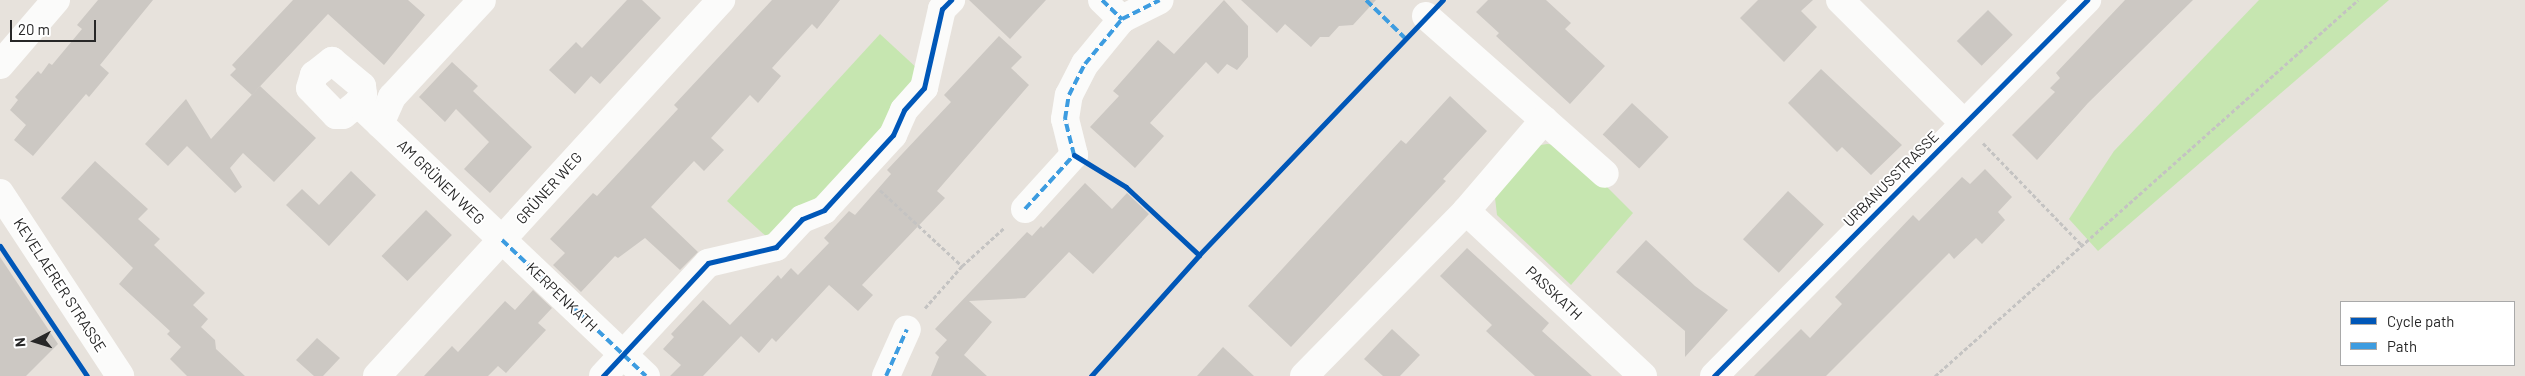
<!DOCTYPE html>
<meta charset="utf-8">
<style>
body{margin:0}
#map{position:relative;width:2525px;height:376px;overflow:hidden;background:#e7e2dc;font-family:Barlow,sans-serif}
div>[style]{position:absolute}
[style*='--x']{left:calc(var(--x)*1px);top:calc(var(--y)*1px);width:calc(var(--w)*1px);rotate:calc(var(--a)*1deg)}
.green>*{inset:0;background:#c6e6b0}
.building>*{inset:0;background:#ccc8c3;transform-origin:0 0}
.path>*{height:3px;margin-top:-1.5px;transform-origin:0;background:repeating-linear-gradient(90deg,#c4c3c2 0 4px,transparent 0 6.5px)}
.minor>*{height:28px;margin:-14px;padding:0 14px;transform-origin:14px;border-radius:14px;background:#fbfbfa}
.secondary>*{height:28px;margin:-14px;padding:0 14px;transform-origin:14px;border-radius:14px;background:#fbfbfa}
.quiet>*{height:4px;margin-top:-2px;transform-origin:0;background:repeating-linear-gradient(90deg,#3d9ce0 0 8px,transparent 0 12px)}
.cycleway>*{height:5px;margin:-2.5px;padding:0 2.5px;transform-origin:2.5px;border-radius:2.5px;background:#0057b8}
span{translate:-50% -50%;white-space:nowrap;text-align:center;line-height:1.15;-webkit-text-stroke:4px #fff;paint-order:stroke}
.street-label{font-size:15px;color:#272727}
.legend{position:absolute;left:2340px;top:301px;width:175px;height:65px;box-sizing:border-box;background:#fff;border:1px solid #a9a9a9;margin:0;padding:6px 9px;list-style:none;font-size:15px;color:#272727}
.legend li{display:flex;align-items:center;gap:10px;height:25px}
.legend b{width:25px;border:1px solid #a9a9a9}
.north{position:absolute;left:10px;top:316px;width:50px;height:50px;-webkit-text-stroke:4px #fff;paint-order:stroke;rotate:265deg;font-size:14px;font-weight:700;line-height:20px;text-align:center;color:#272727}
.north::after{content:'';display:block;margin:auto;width:18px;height:22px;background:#272727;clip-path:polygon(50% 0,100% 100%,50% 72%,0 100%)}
.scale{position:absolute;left:10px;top:20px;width:86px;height:22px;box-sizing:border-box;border:2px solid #272727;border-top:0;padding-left:6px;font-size:15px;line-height:18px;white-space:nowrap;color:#272727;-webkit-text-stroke:4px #fff;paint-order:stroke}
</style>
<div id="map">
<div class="green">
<div style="clip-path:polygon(2259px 0,2389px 0,2098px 251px,2069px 219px,2114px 151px)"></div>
<div style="clip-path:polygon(880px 34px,919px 70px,889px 126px,818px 204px,768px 238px,727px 201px)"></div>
<div style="clip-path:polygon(1547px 144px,1560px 145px,1576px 156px,1633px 213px,1571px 285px,1497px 215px,1494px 189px,1535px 146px)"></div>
</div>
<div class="building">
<div style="clip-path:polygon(98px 0,153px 0,100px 65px,109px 73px,89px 97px,86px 94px,33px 156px,14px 140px,26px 125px,10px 110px,18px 100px,15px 97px,38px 71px,41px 74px,49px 63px,52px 65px,82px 29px,77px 25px)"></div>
<div style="clip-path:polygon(293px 0,408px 0,425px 15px,384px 65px,328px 14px,252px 95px,230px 75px,236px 69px,232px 65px)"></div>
<div style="clip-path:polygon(627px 0,642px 0,661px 18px,600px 84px,591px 76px,575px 94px,549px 70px,576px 42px,582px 48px)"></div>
<div style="clip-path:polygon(772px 0,840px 0,817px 29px,812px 24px,772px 68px,781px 76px,758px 103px,750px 95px,711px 138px,724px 150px,704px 171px,694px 161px,651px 207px,698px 252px,680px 270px,645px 238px,618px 258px,615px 256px,581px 292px,553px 265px,565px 253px,550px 239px,593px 193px,597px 196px,678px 109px,674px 105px)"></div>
<div style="clip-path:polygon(969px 0,1046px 0,1010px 39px)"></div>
<div style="clip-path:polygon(1224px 0,1248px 26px,1248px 57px,1237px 70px,1227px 64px,1218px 74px,1206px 62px,1150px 123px,1164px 136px,1135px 168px,1090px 127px,1119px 96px,1113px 91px,1158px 40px,1174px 54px)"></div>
<div style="clip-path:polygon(1241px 0,1376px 0,1353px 25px,1339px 26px,1329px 37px,1320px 37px,1311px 47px,1285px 24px,1277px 33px)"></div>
<div style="clip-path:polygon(1488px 0,1546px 0,1571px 23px,1565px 29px,1605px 66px,1570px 104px,1496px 36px,1499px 33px,1476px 12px)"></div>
<div style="clip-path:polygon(1758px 0,1813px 0,1801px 11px,1817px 27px,1784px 62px,1740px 18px)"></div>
<div style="clip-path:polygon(2125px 0,2193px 0,2088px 103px,2037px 160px,2012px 135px,2055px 92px,2050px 88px,2060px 78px,2056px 73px)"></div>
<div style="left:1988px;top:10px;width:35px;height:44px;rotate:45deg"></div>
<div style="clip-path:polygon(999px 36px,1022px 57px,1011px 68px,1029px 85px,937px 191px,945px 198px,862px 285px,873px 295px,858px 311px,829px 285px,776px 342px,772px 338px,759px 353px,741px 336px,703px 376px,670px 376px,681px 365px,663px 349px,674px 337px,671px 334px,703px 300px,730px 325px,778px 275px,781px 279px,791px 268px,798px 275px,829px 243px,824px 238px,849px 211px,855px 215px,891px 174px,887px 170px,951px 102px,944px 95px)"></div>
<div style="clip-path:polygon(452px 62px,478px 86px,473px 91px,532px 147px,490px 193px,464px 169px,489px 142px,456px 109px,445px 122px,419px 97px)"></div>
<div style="clip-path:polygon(1821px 69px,1902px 145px,1871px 175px,1842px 147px,1837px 152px,1788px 103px)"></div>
<div style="clip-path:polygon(260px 86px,316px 138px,274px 182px,243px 153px,230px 168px,242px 187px,235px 193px,187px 146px,168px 166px,145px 144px,186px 99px,211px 139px)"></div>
<div style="clip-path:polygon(1450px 96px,1487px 131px,1443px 179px,1446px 181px,1291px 347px,1248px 306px,1401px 140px,1406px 144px)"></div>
<div style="left:1632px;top:103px;width:50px;height:43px;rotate:43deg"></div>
<div style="clip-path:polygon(95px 161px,148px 209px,138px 219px,160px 239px,154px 245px,205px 293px,193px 305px,208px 319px,201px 327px,215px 340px,216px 349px,245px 376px,187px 376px,170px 359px,181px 347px,167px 334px,170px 331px,119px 284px,133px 268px,61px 198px)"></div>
<div style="clip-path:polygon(1985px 169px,2012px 197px,1998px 212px,2005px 220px,1982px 244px,1976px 238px,1954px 259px,1949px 253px,1826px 376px,1754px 376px,1801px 329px,1810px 338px,1842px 304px,1835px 297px,1913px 215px,1919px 221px,1962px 177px,1970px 184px)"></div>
<div style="clip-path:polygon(351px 171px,376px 195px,329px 246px,286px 205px,302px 189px,319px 205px)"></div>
<div style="clip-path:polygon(1085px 183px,1112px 209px,1127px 193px,1149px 214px,1093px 274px,1069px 252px,1025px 298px,969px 301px,992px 322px,964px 355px,987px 376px,931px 376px,939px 357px,935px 353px,947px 340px,935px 329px,1027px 232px,1032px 236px,1041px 226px,1043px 228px)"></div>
<div style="left:1788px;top:191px;width:49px;height:66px;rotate:43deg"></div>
<div style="left:426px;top:210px;width:36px;height:64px;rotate:44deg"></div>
<div style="clip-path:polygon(1646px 240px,1695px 286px,1728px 310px,1685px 357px,1685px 331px,1616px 272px)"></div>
<div style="clip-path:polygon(1467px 248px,1549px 323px,1542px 331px,1592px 376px,1535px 376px,1486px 331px,1492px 325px,1440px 276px)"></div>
<div style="clip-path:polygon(0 257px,58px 344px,26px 376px,0 376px)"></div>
<div style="clip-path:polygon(533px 290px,552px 308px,538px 323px,546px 330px,506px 373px,498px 366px,488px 376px,424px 376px,452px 346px,458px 352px,505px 301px,515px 310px)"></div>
<div style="clip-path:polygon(1392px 329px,1420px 355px,1400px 376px,1383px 376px,1364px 359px)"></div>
<div style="clip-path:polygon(317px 338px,340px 358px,323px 376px,314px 376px,296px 360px)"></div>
<div style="clip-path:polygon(1223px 347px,1254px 376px,1197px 376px)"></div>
</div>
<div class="path">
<div style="--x:1983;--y:143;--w:142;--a:45.9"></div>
<div style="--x:880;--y:190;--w:112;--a:42.8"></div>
<div style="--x:925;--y:308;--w:56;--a:-48.6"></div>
<div style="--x:962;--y:266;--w:58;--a:-42.2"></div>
<div style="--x:1935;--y:376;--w:566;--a:-41.63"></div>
</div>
<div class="minor">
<div style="--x:1102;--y:0;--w:28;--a:44"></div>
<div style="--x:1122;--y:19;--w:42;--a:-26.6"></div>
<div style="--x:1840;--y:0;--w:175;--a:44.8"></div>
<div style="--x:1426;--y:16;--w:157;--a:41.4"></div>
<div style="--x:332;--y:61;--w:39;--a:40"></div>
<div style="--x:362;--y:86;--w:8;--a:83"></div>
<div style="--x:363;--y:94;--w:10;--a:119"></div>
<div style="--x:358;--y:103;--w:19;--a:141"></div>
<div style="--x:343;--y:115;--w:7;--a:180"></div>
<div style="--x:336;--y:115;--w:37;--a:-134"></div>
<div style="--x:310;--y:88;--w:14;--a:-73"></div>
<div style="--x:314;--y:75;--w:23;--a:-38"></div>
<div style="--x:0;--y:65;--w:86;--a:-49.3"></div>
<div style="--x:358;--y:103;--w:397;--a:43.5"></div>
<div style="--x:380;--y:124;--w:30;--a:-66"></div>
<div style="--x:392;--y:97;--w:132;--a:-47.1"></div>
<div style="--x:1025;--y:209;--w:73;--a:-47.8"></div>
<div style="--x:1074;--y:155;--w:37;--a:-104"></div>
<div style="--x:1065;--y:119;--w:24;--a:-81"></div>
<div style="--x:1069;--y:95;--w:35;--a:-63"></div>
<div style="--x:1085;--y:64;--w:58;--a:-50.6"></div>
<div style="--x:1466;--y:211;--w:242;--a:43"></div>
<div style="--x:377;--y:376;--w:510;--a:-47.54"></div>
<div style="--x:603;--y:376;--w:154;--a:-47.1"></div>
<div style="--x:708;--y:263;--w:70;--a:-13.2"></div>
<div style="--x:776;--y:247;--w:38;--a:-47"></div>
<div style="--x:802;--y:219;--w:24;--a:-22"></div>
<div style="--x:824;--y:210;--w:102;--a:-47.4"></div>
<div style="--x:893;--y:135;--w:27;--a:-66"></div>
<div style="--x:904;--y:110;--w:30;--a:-48"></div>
<div style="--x:924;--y:88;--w:81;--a:-77.2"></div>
<div style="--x:942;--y:9;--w:13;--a:-45"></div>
<div style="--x:886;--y:376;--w:51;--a:-65.9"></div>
<div style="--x:1304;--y:376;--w:231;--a:-45.5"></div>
<div style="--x:1466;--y:211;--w:120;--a:-49.4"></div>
<div style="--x:1544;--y:120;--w:81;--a:41.5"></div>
<div style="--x:1714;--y:376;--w:530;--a:-45.23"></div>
</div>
<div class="secondary">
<div style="--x:0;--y:193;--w:219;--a:56.7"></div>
</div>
<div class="quiet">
<div style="--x:1102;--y:0;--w:28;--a:44"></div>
<div style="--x:1122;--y:19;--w:42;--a:-26.6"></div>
<div style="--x:1366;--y:0;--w:54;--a:44.3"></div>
<div style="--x:1025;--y:209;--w:73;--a:-47.8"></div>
<div style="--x:1074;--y:155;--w:37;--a:-104"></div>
<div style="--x:1065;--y:119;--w:24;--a:-81"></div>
<div style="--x:1069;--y:95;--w:35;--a:-63"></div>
<div style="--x:1085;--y:64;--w:58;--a:-50.6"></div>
<div style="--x:502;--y:240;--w:198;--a:43.4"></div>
<div style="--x:886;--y:376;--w:51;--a:-65.9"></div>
</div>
<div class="cycleway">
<div style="--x:1074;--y:155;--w:61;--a:31.6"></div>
<div style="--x:1126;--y:187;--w:100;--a:43"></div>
<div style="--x:0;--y:246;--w:156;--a:56.2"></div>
<div style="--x:603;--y:376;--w:154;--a:-47.1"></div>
<div style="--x:708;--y:263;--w:70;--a:-13.2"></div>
<div style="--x:776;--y:247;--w:38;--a:-47"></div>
<div style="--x:802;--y:219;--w:24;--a:-22"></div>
<div style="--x:824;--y:210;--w:102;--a:-47.4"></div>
<div style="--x:893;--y:135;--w:27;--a:-66"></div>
<div style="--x:904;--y:110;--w:30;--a:-48"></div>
<div style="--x:924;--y:88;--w:81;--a:-77.2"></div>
<div style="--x:942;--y:9;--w:13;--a:-45"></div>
<div style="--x:1091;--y:376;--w:162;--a:-48.2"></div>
<div style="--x:1199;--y:255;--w:353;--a:-46.3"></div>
<div style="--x:1714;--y:376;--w:530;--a:-45.23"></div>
</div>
<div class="street-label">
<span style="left:1891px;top:179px;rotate:-45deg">URBANUSSTRASSE</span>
<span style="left:441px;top:182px;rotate:44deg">AM GRÜNEN WEG</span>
<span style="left:549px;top:188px;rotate:-48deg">GRÜNER WEG</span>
<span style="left:60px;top:285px;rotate:57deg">KEVELAERER STRASSE</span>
<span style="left:1554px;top:293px;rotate:43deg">PASSKATH</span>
<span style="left:562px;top:297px;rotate:44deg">KERPENKATH</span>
</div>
<ul class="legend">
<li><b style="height:6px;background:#0057b8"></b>Cycle path</li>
<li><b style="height:6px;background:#3d9ce0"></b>Path</li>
</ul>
<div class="north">N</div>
<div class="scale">20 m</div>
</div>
